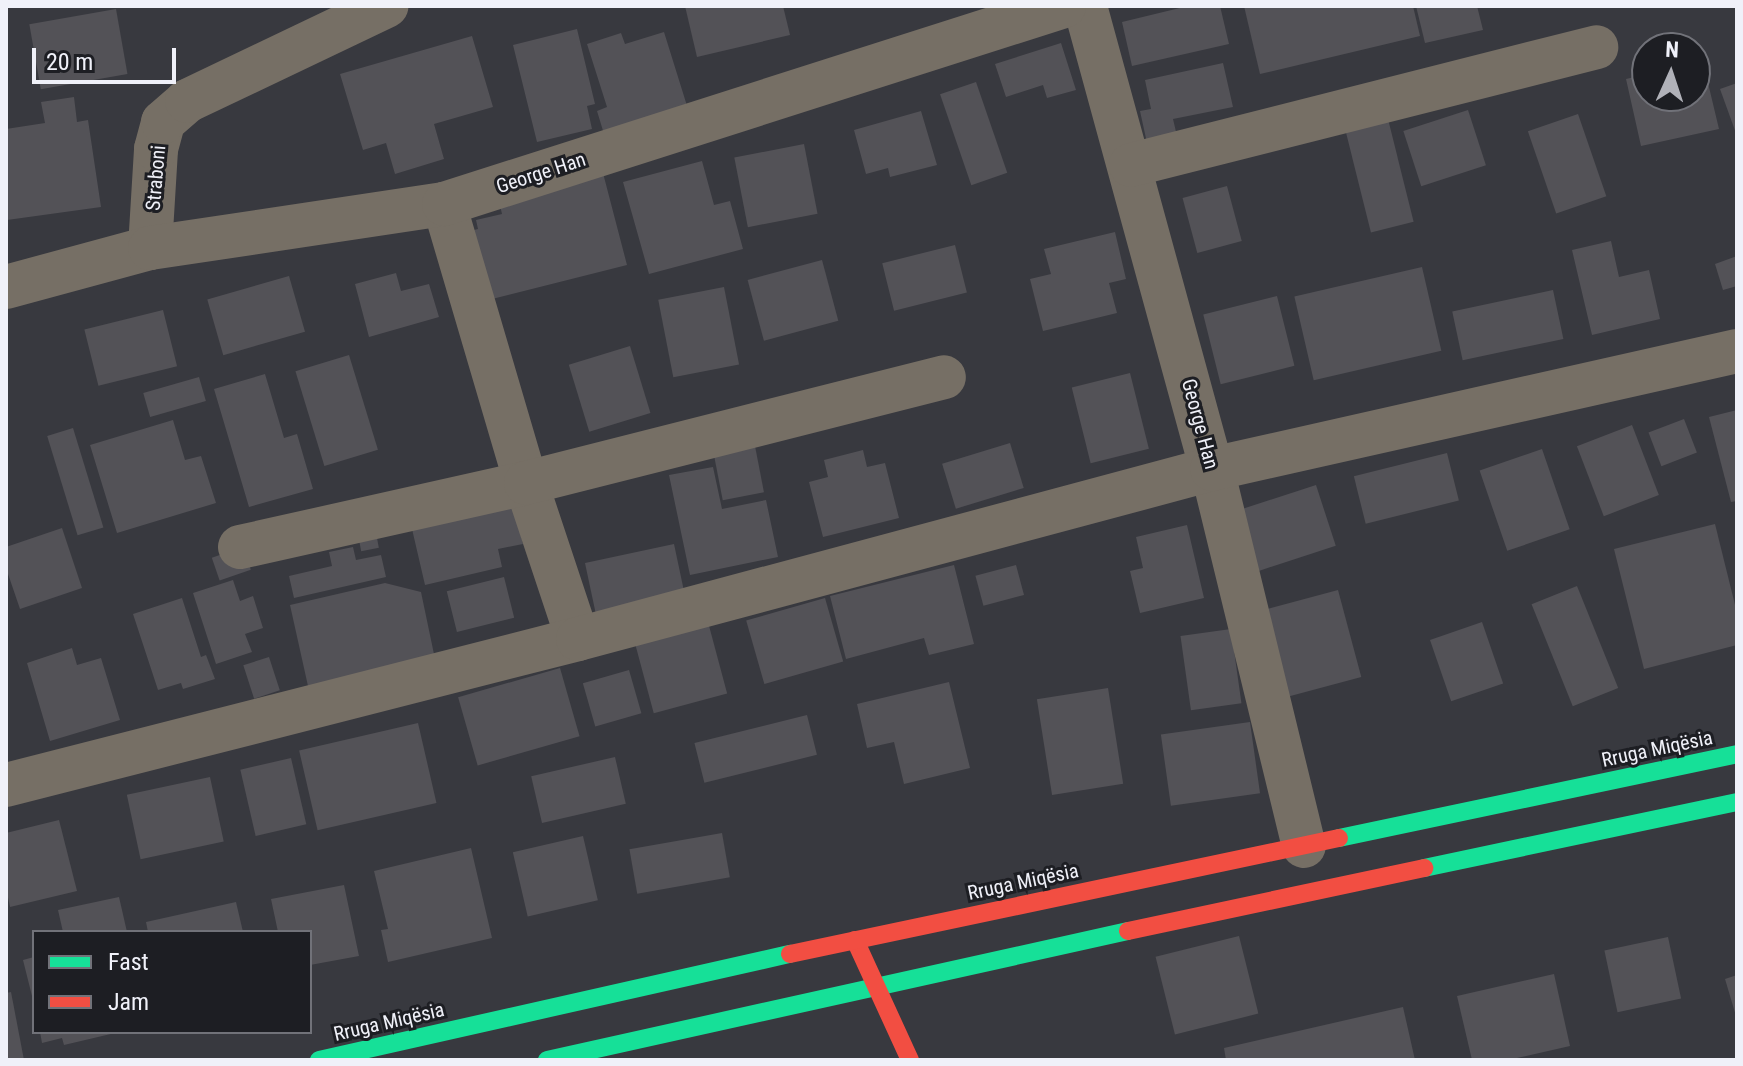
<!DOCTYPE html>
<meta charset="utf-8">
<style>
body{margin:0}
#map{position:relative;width:1743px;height:1066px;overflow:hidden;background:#38393f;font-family:"Roboto Condensed",sans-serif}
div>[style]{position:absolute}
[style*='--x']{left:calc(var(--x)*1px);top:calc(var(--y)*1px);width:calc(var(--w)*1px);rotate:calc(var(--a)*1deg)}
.building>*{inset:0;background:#535257;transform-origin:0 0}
.street>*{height:44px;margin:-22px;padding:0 22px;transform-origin:22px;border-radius:22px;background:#766f65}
.fast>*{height:18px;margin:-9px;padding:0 9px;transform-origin:9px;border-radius:9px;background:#16e098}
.jam>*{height:18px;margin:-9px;padding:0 9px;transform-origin:9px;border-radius:9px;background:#f24e42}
span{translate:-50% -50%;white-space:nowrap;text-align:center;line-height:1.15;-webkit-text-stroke:6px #1d1e23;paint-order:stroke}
.street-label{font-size:20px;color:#f0f1f9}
.frame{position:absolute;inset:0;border:8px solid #f0f1f9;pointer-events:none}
.legend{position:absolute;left:32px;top:930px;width:280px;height:104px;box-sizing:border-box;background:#1d1e23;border:2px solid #717279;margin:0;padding:10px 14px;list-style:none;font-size:24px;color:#f0f1f9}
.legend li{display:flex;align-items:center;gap:16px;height:40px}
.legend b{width:40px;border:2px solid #717279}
.north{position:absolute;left:1631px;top:32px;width:80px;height:80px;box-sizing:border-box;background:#1d1e23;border:2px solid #717279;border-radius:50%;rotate:3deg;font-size:22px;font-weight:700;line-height:32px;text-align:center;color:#f0f1f9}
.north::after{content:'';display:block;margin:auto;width:28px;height:36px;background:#b0b1b8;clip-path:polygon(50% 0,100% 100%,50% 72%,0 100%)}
.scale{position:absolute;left:32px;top:48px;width:144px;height:36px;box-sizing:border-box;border:4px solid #f0f1f9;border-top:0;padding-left:10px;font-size:24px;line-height:28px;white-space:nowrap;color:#f0f1f9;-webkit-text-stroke:6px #1d1e23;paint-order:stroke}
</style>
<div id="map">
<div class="building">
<div style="clip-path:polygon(685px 6px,783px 6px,790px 35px,697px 57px)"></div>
<div style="clip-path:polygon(1188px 6px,1220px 6px,1229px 44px,1132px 66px,1122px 22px)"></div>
<div style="clip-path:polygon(1244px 6px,1413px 6px,1420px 36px,1260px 74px)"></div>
<div style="clip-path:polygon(1416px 6px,1477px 6px,1483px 30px,1425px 43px)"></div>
<div style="left:116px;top:9px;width:66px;height:88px;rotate:80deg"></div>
<div style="clip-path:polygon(577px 29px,595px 104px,587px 106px,592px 129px,537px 142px,513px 45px)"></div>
<div style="clip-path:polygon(664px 32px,688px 109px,604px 134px,597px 111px,607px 107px,587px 44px,621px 33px,625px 44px)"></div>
<div style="clip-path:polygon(472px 36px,493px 107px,434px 124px,444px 159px,395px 174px,386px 143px,363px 150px,340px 74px)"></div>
<div style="clip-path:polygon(1061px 43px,1076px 90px,1047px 98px,1043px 85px,1006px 97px,995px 64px)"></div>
<div style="clip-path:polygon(1703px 62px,1719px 129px,1641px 146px,1626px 79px,1647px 74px,1647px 96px,1695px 96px,1695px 64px)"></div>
<div style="clip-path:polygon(1223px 63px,1233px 107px,1173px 119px,1177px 136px,1147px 143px,1140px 111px,1151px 109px,1145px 80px)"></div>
<div style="left:976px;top:82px;width:96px;height:38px;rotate:71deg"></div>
<div style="clip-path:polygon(1737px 83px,1737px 136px,1720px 89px)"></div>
<div style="clip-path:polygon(74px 97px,77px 122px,88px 120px,101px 207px,7px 220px,6px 129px,45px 123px,41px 102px)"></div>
<div style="left:1468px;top:110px;width:58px;height:68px;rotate:72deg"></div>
<div style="clip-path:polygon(921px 111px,937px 165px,890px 177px,888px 168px,866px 174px,854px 130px)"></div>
<div style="left:1578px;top:114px;width:87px;height:53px;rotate:71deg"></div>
<div style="left:1387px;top:115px;width:110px;height:44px;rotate:76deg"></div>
<div style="left:804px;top:144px;width:71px;height:71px;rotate:79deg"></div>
<div style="clip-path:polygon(702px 161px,714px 205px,730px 201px,743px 249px,649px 274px,623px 182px)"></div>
<div style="clip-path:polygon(603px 173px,627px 265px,484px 301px,466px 232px,478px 229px,476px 220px,502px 214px,499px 201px)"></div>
<div style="left:1227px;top:186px;width:57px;height:46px;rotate:75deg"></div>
<div style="clip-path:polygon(1115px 232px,1126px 279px,1109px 283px,1117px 313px,1043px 331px,1030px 279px,1051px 274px,1044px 249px)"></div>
<div style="clip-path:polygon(1611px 241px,1619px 277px,1649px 270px,1660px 319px,1592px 335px,1572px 250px)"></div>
<div style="left:955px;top:245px;width:49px;height:75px;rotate:76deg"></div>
<div style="clip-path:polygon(1737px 256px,1737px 286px,1723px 290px,1715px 264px)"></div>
<div style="left:822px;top:260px;width:63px;height:77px;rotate:75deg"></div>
<div style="left:1422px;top:267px;width:86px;height:131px;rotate:77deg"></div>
<div style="clip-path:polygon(396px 273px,401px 291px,429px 284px,439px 317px,369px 337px,355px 284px)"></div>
<div style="left:289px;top:276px;width:58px;height:85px;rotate:74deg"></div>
<div style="left:724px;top:287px;width:79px;height:67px;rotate:79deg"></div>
<div style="left:1553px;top:290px;width:50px;height:103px;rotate:78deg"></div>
<div style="left:1277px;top:296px;width:72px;height:76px;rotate:76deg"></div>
<div style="left:163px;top:310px;width:58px;height:81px;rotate:76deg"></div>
<div style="left:630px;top:346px;width:70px;height:64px;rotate:73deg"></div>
<div style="left:349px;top:355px;width:99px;height:56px;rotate:73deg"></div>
<div style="left:1130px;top:373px;width:78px;height:60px;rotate:76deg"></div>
<div style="clip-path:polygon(265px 374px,284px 438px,297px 434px,313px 489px,249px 507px,214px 389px)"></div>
<div style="left:199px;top:377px;width:25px;height:58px;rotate:74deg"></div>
<div style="clip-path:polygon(1737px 410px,1737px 501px,1731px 502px,1709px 417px)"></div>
<div style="left:1684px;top:419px;width:36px;height:38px;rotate:69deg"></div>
<div style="clip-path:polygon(173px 420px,185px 460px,201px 456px,216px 503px,117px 533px,90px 445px)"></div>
<div style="left:1632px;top:425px;width:75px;height:59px;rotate:69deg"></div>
<div style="left:73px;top:428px;width:104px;height:27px;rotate:73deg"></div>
<div style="left:1010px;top:443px;width:47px;height:71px;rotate:73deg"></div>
<div style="left:755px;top:446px;width:47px;height:42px;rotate:79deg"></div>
<div style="left:1542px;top:449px;width:85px;height:66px;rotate:71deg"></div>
<div style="clip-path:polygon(863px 450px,867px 467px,885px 463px,899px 518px,823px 537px,809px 482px,828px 477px,824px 460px)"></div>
<div style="left:1447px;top:453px;width:49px;height:96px;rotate:76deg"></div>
<div style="clip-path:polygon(713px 467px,722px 509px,766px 500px,778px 557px,690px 575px,669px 475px)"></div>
<div style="left:1316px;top:485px;width:64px;height:81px;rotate:72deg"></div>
<div style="clip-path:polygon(514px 506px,523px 544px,498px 549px,502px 567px,425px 585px,412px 529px)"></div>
<div style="clip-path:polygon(1715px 524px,1737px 613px,1737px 645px,1644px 669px,1614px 549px)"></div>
<div style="clip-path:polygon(1187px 525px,1204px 598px,1140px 613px,1130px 571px,1143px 568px,1136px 537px)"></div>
<div style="clip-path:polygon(62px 528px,82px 588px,20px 609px,6px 568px,6px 547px)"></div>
<div style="left:376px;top:533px;width:15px;height:18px;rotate:79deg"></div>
<div style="left:674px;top:544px;width:62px;height:91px;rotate:78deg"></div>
<div style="left:243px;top:547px;width:24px;height:33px;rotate:71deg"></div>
<div style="clip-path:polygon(353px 547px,356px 560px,381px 555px,386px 577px,294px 598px,289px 576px,332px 566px,329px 552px)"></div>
<div style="clip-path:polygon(954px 565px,974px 644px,929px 655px,924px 638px,846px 659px,830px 596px)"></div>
<div style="left:1016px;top:565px;width:31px;height:42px;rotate:75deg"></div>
<div style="left:504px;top:577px;width:42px;height:59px;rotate:76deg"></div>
<div style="clip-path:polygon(233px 580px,240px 601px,253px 596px,263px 628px,245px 634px,252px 652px,216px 664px,193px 593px)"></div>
<div style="clip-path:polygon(385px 583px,421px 592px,435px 659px,308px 686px,290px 605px)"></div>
<div style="left:1577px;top:586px;width:110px;height:49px;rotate:68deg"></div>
<div style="left:1338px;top:590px;width:90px;height:84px;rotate:75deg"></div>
<div style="clip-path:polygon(182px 598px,201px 657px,206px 655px,215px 679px,183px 689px,181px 683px,158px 690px,133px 614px)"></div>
<div style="left:825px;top:598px;width:66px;height:82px;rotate:74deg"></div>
<div style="left:708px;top:622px;width:74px;height:76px;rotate:75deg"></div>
<div style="left:1482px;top:622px;width:65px;height:55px;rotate:71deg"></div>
<div style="left:1231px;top:629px;width:75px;height:51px;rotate:82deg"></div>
<div style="clip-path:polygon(72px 648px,77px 665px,101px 658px,120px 720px,50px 741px,27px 663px)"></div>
<div style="left:269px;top:657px;width:35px;height:27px;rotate:72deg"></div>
<div style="left:560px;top:668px;width:71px;height:106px;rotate:74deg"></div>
<div style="left:629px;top:670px;width:45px;height:48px;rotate:74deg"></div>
<div style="clip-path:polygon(949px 682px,970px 768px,904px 784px,894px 742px,867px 748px,857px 704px)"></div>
<div style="left:1108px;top:688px;width:97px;height:72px;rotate:81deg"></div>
<div style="left:807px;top:715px;width:41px;height:116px;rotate:76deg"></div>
<div style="left:1250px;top:722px;width:72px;height:90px;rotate:82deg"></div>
<div style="left:418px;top:723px;width:82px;height:122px;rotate:77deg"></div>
<div style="left:615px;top:757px;width:48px;height:86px;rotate:77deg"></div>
<div style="left:291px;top:758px;width:68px;height:52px;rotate:77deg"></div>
<div style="left:210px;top:777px;width:66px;height:85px;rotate:78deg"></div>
<div style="clip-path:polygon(59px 820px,77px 891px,10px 907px,6px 888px,6px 833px)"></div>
<div style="left:722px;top:833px;width:45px;height:94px;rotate:80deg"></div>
<div style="left:583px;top:836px;width:66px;height:72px;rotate:77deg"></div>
<div style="clip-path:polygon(471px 848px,492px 938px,388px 962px,381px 930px,388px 929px,374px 871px)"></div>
<div style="clip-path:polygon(344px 885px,359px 956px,310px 965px,310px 932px,278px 932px,271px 899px)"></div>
<div style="clip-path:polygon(119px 897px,127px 932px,63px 932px,58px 910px)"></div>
<div style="clip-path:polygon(236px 902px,243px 932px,148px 932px,146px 922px)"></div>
<div style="left:1239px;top:936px;width:80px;height:86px;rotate:76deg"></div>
<div style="left:1668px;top:937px;width:63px;height:65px;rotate:78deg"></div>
<div style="clip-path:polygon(34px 957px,34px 1000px,33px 1000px,23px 960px)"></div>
<div style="clip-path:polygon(1554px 974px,1570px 1046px,1508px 1060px,1472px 1060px,1457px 996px)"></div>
<div style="clip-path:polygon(1737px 975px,1737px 1015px,1736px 1016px,1725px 979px)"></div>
<div style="clip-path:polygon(11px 992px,24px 1060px,6px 1060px,6px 993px)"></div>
<div style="clip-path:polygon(1403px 1007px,1415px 1060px,1226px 1060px,1224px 1048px)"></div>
<div style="clip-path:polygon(40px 1032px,115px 1032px,115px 1033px,64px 1045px,62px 1038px,42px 1043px)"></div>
</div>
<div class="street">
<div style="--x:1085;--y:6;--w:480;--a:74.7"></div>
<div style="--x:1212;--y:469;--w:388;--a:76.3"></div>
<div style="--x:1131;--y:165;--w:480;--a:-14.2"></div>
<div style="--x:444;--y:204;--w:291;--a:73.6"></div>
<div style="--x:526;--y:483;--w:164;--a:71.6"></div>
<div style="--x:150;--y:248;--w:99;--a:-86.5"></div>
<div style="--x:156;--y:149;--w:28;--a:-75"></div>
<div style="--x:163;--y:122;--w:32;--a:-41"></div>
<div style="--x:187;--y:101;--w:221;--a:-25.5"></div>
<div style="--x:6;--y:287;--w:149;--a:-15.2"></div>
<div style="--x:150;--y:248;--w:297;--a:-8.5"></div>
<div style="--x:444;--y:204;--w:651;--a:-17.71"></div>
<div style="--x:240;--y:547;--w:293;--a:-12.6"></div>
<div style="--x:526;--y:483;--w:431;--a:-14.2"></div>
<div style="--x:6;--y:785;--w:590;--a:-14.32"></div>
<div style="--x:578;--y:639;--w:656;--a:-15.01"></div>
<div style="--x:1212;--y:469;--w:538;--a:-12.67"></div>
</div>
<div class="fast">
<div style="--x:1339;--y:838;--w:407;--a:-11.9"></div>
<div style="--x:1424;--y:868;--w:320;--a:-11.9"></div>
<div style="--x:319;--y:1060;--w:483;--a:-12.7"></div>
<div style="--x:547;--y:1060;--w:595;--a:-12.52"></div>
</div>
<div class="jam">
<div style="--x:1128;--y:931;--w:303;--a:-12"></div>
<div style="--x:855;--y:940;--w:132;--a:65.4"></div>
<div style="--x:790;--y:954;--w:561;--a:-11.93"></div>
</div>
<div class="street-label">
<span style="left:541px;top:173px;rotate:-18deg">George Han</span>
<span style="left:156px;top:178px;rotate:-85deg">Straboni</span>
<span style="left:1200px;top:424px;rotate:75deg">George Han</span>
<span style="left:1657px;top:749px;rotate:-12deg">Rruga Miqësia</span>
<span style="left:1023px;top:882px;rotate:-12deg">Rruga Miqësia</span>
<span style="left:389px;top:1022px;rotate:-13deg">Rruga Miqësia</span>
</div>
<div class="frame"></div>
<ul class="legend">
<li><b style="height:10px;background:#16e098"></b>Fast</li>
<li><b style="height:10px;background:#f24e42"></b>Jam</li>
</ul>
<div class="north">N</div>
<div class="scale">20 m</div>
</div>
